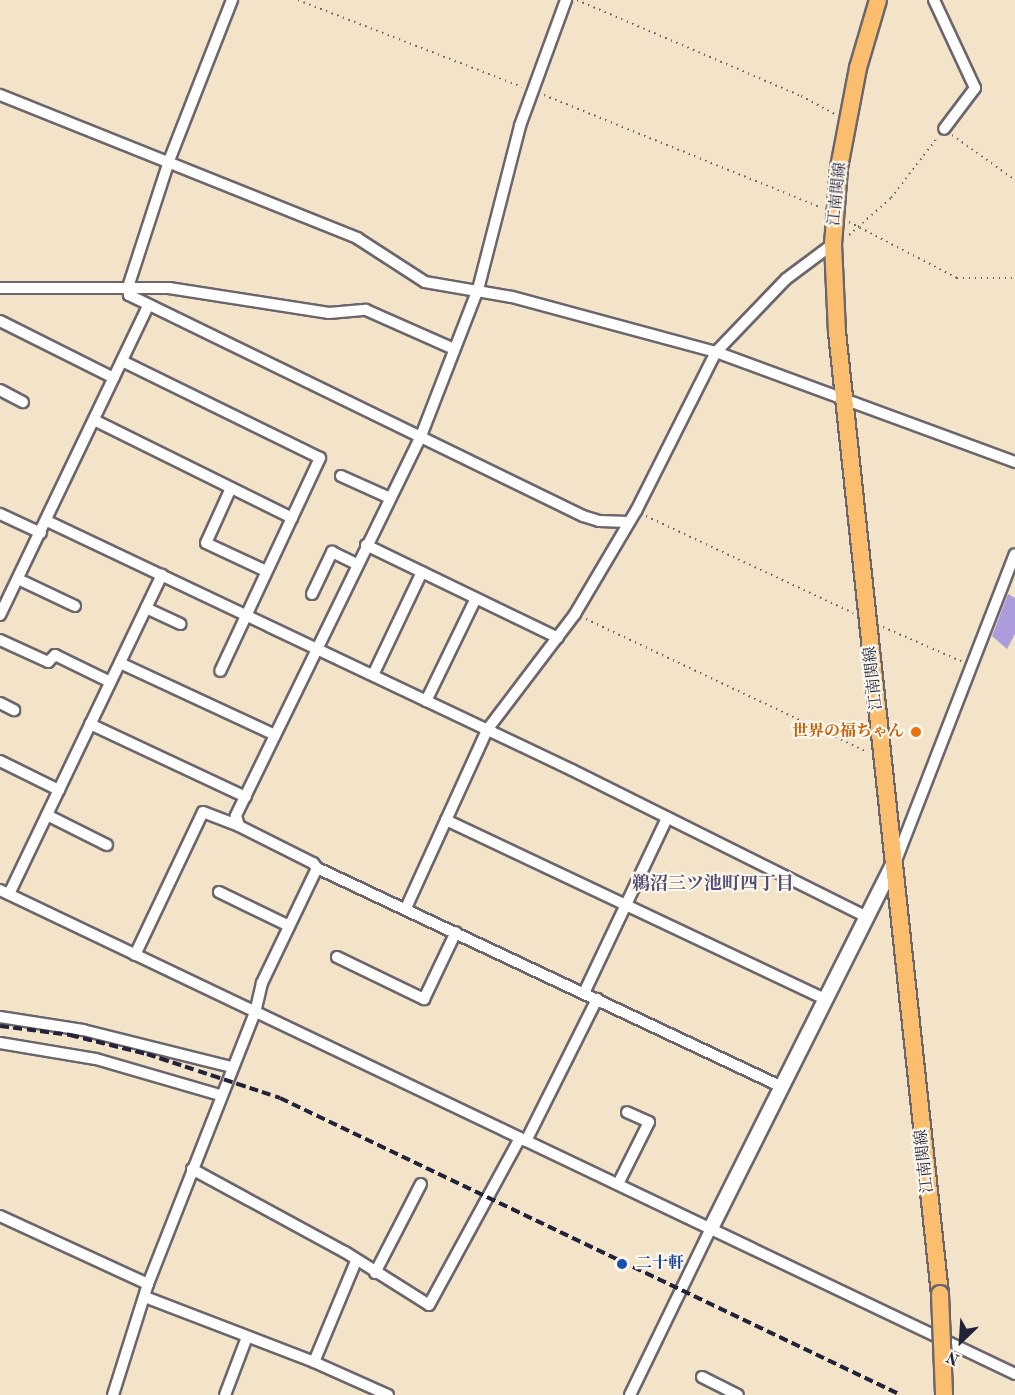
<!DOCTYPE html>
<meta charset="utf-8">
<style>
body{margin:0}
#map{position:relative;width:1015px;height:1395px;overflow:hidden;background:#f3e3c8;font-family:"Old Standard TT","Noto Serif JP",serif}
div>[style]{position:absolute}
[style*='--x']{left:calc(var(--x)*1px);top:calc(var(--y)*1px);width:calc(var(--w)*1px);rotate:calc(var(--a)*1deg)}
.building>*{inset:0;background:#ac9cdb}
.path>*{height:2px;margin-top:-1px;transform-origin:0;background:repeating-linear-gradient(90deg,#6b666c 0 1.5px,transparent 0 6px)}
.roads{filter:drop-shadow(2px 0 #6b666c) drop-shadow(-2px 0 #6b666c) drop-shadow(0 2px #6b666c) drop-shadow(0 -2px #6b666c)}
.minor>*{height:10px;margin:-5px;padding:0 5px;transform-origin:5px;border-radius:5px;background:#fff}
.tertiary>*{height:14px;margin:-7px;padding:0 7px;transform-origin:7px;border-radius:7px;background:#fff}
.primary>*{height:16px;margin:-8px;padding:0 8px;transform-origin:8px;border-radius:8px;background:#fbbe6e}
.rail>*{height:4px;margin-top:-2px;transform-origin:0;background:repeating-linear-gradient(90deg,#22223b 0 9px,transparent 0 13.5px)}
.bridges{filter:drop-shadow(2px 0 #6b666c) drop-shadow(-2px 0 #6b666c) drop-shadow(0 2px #6b666c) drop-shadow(0 -2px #6b666c)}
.primary-bridge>*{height:16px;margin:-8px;padding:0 8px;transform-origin:8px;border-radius:8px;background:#fbbe6e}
.dots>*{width:16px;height:16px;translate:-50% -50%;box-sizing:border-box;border:3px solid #fbf7ec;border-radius:50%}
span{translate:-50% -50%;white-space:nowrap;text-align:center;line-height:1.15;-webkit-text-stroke:4.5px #fbf7ec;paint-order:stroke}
.street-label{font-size:16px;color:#22223b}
.food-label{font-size:16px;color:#c56008;font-weight:700}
.right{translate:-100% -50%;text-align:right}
.transit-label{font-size:16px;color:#164399;font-weight:700}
.left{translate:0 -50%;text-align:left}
.neighbourhood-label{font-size:18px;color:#524d73;font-weight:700}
.north{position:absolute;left:931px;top:1311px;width:60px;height:60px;-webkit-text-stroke:4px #fbf7ec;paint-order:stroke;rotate:205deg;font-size:16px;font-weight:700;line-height:24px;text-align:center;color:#22223b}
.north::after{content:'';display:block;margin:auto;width:21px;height:27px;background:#22223b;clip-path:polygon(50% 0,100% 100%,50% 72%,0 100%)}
</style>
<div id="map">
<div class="building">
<div style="clip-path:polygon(1008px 594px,1015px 598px,1015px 634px,1007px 649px,992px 636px)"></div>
</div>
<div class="path">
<div style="--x:298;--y:0;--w:240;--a:21.2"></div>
<div style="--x:577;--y:0;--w:244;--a:23.2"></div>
<div style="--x:801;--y:96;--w:38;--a:28"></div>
<div style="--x:544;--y:95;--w:300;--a:22.1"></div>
<div style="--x:952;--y:135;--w:77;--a:35.5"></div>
<div style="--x:849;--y:222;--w:122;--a:27.4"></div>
<div style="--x:957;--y:278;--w:58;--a:0"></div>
<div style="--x:849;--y:235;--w:56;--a:-41.4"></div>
<div style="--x:891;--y:198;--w:76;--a:-52.5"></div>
<div style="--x:646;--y:516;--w:229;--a:25.1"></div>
<div style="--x:586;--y:619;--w:312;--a:25.3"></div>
<div style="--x:883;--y:627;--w:87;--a:23.6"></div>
</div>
<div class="roads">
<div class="minor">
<div style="--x:232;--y:0;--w:173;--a:111.4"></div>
<div style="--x:169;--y:161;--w:133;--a:108"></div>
<div style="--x:128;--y:287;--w:8;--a:83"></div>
<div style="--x:129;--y:295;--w:505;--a:25.96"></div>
<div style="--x:583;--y:516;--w:17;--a:17"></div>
<div style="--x:599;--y:521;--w:30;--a:2"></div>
<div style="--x:566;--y:0;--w:134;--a:110.1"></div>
<div style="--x:520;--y:126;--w:168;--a:104.4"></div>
<div style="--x:478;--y:289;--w:158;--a:111.2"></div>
<div style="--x:421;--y:436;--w:423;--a:116"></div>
<div style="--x:236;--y:816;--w:10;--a:73"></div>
<div style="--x:239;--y:826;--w:83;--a:26.6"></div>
<div style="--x:313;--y:863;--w:6;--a:51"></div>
<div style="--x:317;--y:868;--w:514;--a:25.22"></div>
<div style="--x:934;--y:0;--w:97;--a:65"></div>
<div style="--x:975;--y:88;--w:51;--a:127.1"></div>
<div style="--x:0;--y:95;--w:385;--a:21.8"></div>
<div style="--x:357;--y:238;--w:81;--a:32.9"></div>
<div style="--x:425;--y:282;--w:88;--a:9.8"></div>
<div style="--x:512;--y:297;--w:211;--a:15.1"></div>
<div style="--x:716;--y:352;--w:319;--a:20.2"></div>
<div style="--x:0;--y:288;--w:169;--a:0"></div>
<div style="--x:169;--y:288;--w:162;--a:8.9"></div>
<div style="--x:329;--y:313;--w:37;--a:-5"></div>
<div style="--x:366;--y:310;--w:96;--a:23.9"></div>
<div style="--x:0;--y:321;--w:127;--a:26.6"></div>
<div style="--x:122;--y:361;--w:220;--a:26.1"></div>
<div style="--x:320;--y:458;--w:235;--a:115.1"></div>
<div style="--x:0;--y:390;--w:26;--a:28"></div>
<div style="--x:94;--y:420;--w:221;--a:26.3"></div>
<div style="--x:341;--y:476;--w:54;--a:24.2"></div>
<div style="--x:231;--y:488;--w:60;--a:114.4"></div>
<div style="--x:206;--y:543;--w:66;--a:25"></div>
<div style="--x:0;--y:514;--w:45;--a:24.9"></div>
<div style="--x:47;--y:521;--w:581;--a:25.37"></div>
<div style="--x:572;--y:770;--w:330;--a:26.5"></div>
<div style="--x:366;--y:545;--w:213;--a:25.8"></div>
<div style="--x:18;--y:579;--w:63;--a:25.3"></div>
<div style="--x:312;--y:594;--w:47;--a:-64.5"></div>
<div style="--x:332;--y:552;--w:28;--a:26"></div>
<div style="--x:146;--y:608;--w:38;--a:25"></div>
<div style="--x:0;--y:615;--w:343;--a:-64.4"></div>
<div style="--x:0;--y:640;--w:53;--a:24.6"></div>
<div style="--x:48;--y:662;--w:10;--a:-45"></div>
<div style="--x:55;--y:655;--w:61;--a:26.1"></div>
<div style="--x:120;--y:663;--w:171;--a:24.9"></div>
<div style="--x:373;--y:675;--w:114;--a:-64.6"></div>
<div style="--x:426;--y:701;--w:114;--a:-64.1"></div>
<div style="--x:0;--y:703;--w:16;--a:27"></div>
<div style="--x:90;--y:724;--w:172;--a:25.1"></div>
<div style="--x:0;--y:761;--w:66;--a:26.2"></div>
<div style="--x:47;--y:815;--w:67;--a:26.6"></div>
<div style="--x:446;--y:820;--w:419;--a:25.3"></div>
<div style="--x:895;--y:863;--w:331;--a:-68.8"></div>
<div style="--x:0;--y:890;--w:1124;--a:25.49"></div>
<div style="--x:219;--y:892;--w:78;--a:25.9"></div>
<div style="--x:9;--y:894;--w:354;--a:-64.4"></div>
<div style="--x:406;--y:908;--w:196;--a:-65.5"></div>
<div style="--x:487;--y:730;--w:146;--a:-52.8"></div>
<div style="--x:575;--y:614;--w:120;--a:-59.4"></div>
<div style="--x:636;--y:511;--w:178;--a:-63.3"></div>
<div style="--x:716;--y:352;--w:101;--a:-46.2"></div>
<div style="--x:786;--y:279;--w:59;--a:-36.7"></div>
<div style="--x:135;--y:955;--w:158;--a:-64.6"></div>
<div style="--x:203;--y:812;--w:39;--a:21"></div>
<div style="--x:337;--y:957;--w:97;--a:25.8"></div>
<div style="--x:424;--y:999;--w:74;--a:-64.5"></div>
<div style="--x:584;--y:993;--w:194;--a:-64.6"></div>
<div style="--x:0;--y:1017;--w:84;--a:8.9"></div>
<div style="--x:83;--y:1030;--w:153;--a:14"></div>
<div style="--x:0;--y:1043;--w:97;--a:9.5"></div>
<div style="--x:96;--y:1059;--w:129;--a:16.2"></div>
<div style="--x:526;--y:1141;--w:159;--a:-63.4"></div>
<div style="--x:192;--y:1169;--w:174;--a:28.5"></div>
<div style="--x:345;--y:1252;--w:99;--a:32.2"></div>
<div style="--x:429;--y:1305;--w:190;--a:-61.4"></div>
<div style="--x:618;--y:1184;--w:69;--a:-63.4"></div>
<div style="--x:649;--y:1122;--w:24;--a:-156"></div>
<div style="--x:0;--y:1216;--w:163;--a:24.7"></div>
<div style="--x:375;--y:1273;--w:100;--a:-62.7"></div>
<div style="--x:145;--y:1297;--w:181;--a:21"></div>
<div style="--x:314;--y:1362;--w:81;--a:24"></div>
<div style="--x:314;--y:1362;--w:109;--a:-67.4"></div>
<div style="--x:702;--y:1377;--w:40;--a:26.6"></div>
<div style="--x:113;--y:1395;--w:116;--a:-72.5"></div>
<div style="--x:148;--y:1284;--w:291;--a:-68.5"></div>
<div style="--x:255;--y:1013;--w:31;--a:-77"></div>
<div style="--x:262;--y:983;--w:127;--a:-64.4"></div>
<div style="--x:225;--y:1395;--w:62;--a:-69.2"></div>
<div style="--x:630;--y:1395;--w:186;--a:-64.1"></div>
</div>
<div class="tertiary">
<div style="--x:711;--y:1228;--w:408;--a:-63.4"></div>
</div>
<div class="primary">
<div style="--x:878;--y:0;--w:71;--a:106.4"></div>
<div style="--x:858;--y:68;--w:102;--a:100.8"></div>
<div style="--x:839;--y:168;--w:76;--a:94.5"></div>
<div style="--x:833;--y:244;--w:88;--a:87.4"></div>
<div style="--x:837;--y:332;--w:967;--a:83.89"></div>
</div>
</div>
<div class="rail">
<div style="--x:0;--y:1026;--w:71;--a:7.3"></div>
<div style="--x:70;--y:1035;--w:79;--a:13.9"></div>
<div style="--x:147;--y:1054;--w:140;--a:18.3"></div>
<div style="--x:280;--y:1098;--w:688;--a:25.56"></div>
</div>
<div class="bridges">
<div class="primary-bridge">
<div style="--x:940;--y:1294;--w:101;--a:87.7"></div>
</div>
</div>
<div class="dots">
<div style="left:916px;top:732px;background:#e8710a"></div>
<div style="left:622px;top:1264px;background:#1a4fb4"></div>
</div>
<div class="street-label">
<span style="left:838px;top:194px;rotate:-84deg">江南関線</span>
<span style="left:874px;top:678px;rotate:-96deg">江南関線</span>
<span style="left:925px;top:1161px;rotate:-96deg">江南関線</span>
</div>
<div class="food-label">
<span class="right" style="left:904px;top:732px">世界の福ちゃん</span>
</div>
<div class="transit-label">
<span class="left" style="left:636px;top:1264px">二十軒</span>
</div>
<div class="neighbourhood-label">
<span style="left:713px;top:884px">鵜沼三ツ池町四丁目</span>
</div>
<div class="north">N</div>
</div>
